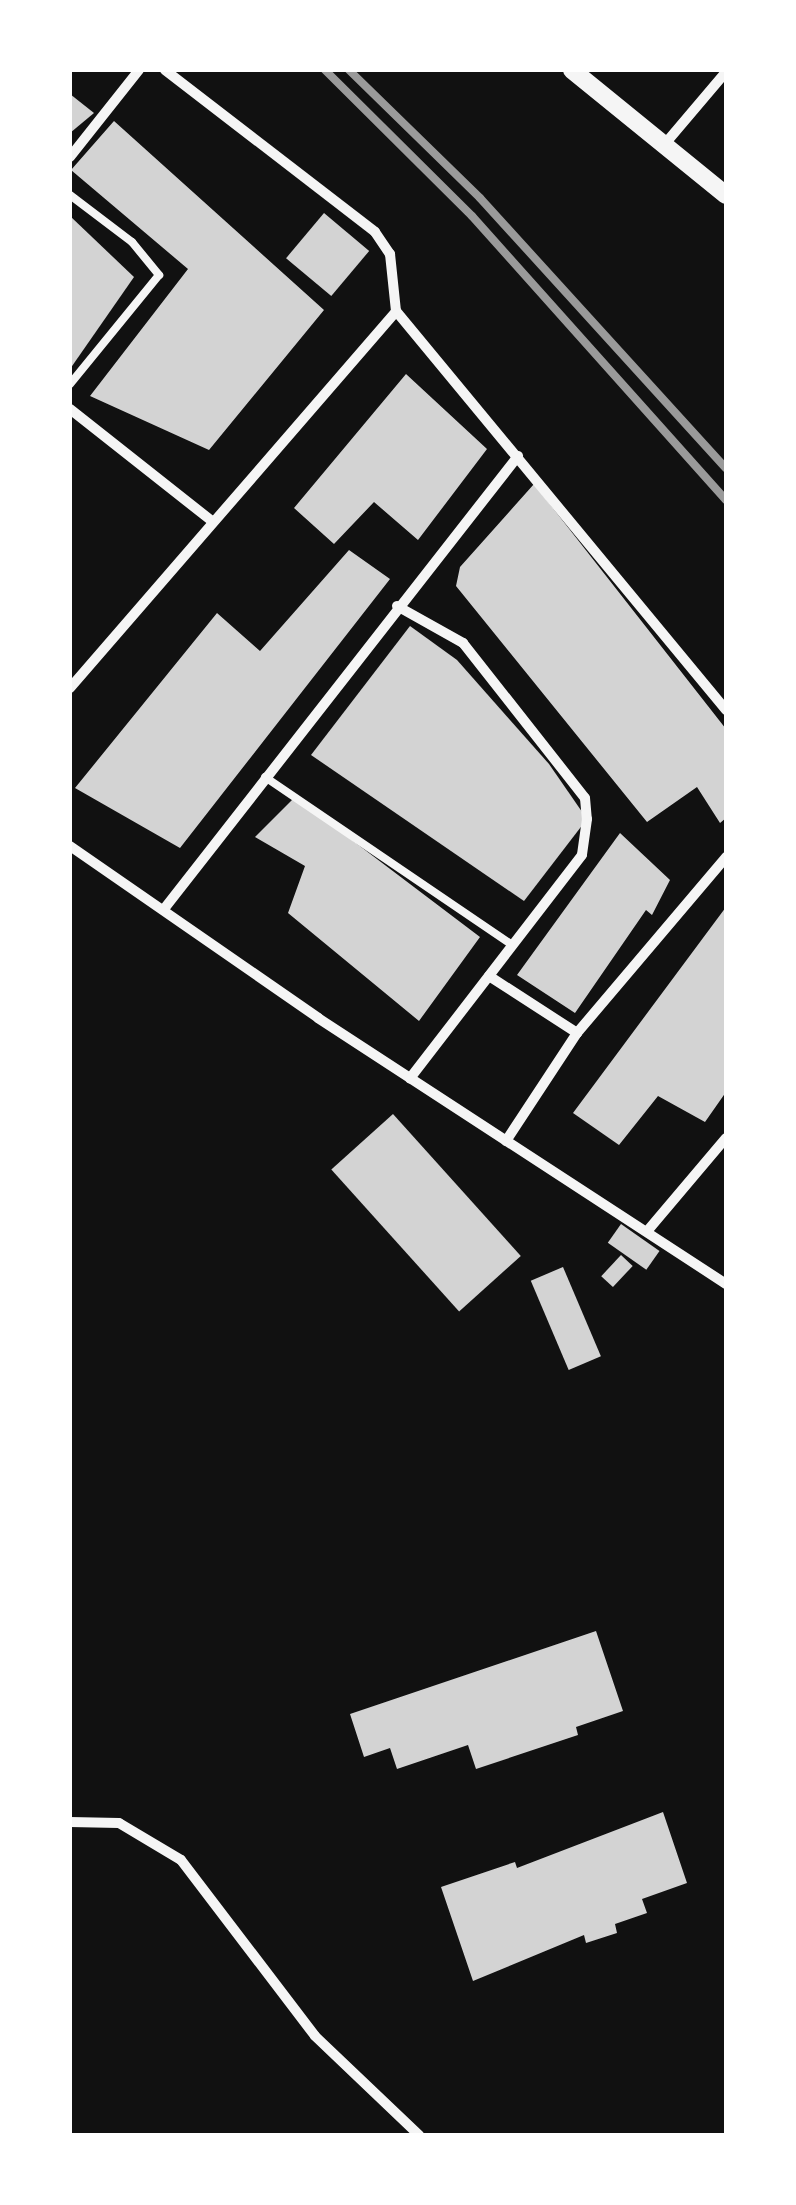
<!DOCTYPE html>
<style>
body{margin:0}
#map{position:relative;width:796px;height:2205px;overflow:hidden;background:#111;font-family:Raleway,sans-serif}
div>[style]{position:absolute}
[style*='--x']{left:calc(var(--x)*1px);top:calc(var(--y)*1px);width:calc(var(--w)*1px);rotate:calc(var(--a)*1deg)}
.building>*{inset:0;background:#d3d3d3;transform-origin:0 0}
.service>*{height:8px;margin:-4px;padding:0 4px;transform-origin:4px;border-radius:4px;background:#f5f5f5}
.minor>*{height:10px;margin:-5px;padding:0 5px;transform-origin:5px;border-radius:5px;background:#f5f5f5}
.tertiary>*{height:18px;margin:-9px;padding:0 9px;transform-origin:9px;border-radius:9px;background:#f5f5f5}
.rail>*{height:8px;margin:-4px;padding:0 4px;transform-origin:4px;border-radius:4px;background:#9a9a9a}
span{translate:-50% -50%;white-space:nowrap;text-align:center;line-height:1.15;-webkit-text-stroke:8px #fff;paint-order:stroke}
.frame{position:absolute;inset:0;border:72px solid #fff;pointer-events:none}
</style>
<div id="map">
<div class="building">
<div style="clip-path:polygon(70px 94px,94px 113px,70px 133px)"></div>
<div style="clip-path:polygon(114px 121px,324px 310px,209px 450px,90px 396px,188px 269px,71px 170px)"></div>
<div style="left:324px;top:213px;width:59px;height:59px;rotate:40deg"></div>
<div style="clip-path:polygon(70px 216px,134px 277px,70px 369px)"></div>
<div style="clip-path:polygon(406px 374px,487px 449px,418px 540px,374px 502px,334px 544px,294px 508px)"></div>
<div style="clip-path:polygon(534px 484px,726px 729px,726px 818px,720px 823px,697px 787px,647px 822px,456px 586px,460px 567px)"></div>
<div style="clip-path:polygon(349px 550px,390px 579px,180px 848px,75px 788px,217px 613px,260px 651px)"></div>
<div style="clip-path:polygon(410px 626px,457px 660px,549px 764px,587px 819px,524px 901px,311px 755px)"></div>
<div style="clip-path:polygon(295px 797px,480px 937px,419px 1021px,288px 913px,305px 866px,255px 837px)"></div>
<div style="clip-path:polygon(620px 833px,670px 880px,652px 915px,646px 910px,575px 1013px,517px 975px)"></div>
<div style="clip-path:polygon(726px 907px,726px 1092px,705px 1122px,658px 1096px,619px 1145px,573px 1113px)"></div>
<div style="left:393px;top:1114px;width:191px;height:83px;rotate:48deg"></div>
<div style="left:621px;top:1224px;width:47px;height:23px;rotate:35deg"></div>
<div style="left:621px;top:1255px;width:16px;height:29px;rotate:43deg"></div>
<div style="left:563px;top:1267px;width:97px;height:35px;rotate:67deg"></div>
<div style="clip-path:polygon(596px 1631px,623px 1711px,576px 1727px,578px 1735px,476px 1769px,468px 1745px,397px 1769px,390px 1748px,364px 1757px,350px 1714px)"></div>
<div style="clip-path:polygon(663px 1812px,687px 1883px,642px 1899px,647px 1913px,615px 1924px,617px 1933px,586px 1943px,584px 1935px,473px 1981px,441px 1887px,515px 1862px,517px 1868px)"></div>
</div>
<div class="service">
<div style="--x:70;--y:195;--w:78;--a:37.2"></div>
<div style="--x:132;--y:242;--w:43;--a:50.7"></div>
<div style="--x:159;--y:275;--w:141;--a:129.2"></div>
<div style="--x:265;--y:777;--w:299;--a:34.2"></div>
</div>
<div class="minor">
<div style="--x:165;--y:70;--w:265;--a:37.6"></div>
<div style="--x:375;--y:232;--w:27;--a:56"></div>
<div style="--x:390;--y:254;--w:57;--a:84"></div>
<div style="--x:396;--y:311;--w:518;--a:50.41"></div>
<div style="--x:664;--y:145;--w:96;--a:-49.7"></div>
<div style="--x:70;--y:157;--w:111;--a:-51.6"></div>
<div style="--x:70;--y:409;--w:181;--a:38.3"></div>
<div style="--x:397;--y:606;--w:76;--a:29.3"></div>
<div style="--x:463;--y:643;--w:197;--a:51.8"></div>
<div style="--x:585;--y:798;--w:21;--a:85"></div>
<div style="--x:587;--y:819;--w:36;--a:98"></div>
<div style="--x:582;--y:855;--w:282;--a:127.6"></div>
<div style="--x:70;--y:688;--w:498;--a:-49.1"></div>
<div style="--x:70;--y:846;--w:302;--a:34.7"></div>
<div style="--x:318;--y:1018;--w:487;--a:33.1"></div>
<div style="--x:164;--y:909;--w:575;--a:-51.99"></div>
<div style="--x:489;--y:976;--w:105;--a:32.9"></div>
<div style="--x:506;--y:1141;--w:129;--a:-56.7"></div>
<div style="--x:577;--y:1033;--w:231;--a:-49.7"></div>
<div style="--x:649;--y:1229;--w:119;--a:-49.8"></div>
<div style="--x:70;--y:1822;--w:49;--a:1.2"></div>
<div style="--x:119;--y:1823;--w:72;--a:30.8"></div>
<div style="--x:181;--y:1860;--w:221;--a:52.7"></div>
<div style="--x:315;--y:2036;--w:144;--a:43.6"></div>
</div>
<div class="tertiary">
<div style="--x:572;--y:70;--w:198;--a:39.1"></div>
</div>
<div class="rail">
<div style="--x:325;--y:70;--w:207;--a:44.8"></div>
<div style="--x:472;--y:216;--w:381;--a:48.2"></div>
<div style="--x:349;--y:70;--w:183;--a:44.3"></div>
<div style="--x:480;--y:198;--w:365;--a:47.7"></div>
</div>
<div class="frame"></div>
</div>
